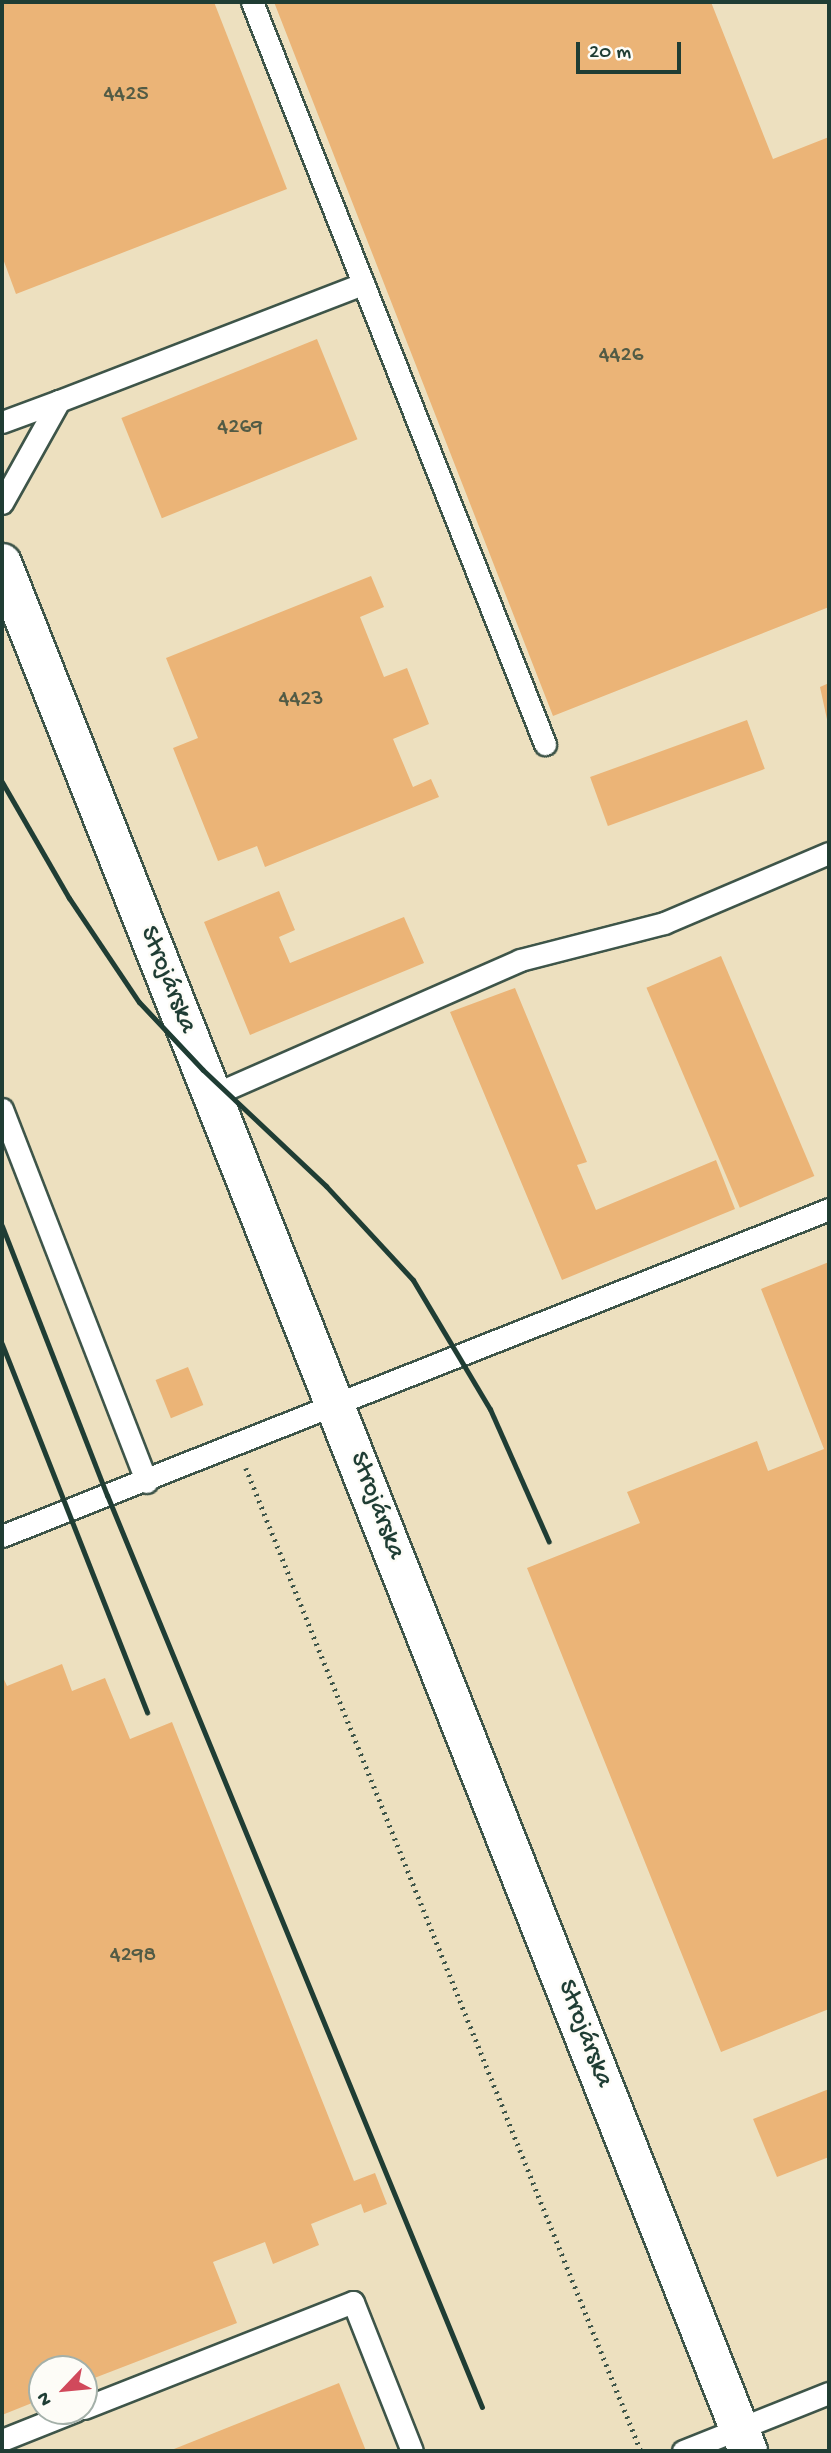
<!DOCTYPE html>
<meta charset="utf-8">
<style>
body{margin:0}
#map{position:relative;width:831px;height:2453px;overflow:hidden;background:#ede0bf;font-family:"Gochi Hand",sans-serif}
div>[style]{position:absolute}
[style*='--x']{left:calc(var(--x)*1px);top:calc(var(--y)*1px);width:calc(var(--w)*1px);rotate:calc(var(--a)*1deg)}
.building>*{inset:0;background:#ebb477;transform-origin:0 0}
.path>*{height:4.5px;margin-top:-2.25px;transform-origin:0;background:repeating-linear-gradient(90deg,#3e5549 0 2px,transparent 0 7px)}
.roads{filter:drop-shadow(2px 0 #3e5549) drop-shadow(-2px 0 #3e5549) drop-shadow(0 2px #3e5549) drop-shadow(0 -2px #3e5549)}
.service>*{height:21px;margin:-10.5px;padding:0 10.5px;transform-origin:10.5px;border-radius:10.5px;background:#fff}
.minor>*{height:38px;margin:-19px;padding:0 19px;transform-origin:19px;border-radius:19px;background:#fff}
.rail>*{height:5px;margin:-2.5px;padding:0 2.5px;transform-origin:2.5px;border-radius:2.5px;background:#1f3d34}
span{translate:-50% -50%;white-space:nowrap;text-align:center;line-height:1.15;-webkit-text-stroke:5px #fdfcf7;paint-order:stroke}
.number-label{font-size:23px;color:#525b45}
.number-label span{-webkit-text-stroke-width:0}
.street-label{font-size:26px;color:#1f3d34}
.frame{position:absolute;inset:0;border:4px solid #1f3d34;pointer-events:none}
.north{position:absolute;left:28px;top:2355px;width:70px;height:70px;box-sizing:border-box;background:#fdfcf7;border:2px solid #a4b0a9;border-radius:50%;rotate:244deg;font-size:19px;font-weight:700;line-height:28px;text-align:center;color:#1f3d34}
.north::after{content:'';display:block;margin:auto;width:24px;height:32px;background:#d1495b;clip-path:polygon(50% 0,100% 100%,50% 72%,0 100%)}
.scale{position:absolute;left:576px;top:42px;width:105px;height:32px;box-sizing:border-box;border:4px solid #1f3d34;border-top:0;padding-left:9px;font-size:21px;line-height:24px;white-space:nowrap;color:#1f3d34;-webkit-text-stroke:5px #fdfcf7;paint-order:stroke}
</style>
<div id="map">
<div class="building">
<div style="clip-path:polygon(2px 2px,214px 2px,287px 189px,16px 294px,2px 256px)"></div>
<div style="clip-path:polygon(274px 2px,711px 2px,773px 159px,829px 137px,829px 607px,553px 716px)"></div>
<div style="left:317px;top:339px;width:108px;height:211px;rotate:68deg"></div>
<div style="clip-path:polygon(371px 576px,384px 607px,360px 617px,384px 677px,407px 668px,429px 724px,393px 739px,413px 787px,431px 779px,439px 797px,265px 867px,257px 846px,218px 861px,173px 748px,198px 738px,166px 658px)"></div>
<div style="clip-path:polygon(829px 683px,829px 724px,828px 724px,820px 687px)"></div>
<div style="left:747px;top:720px;width:52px;height:167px;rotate:70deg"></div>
<div style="clip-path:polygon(279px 891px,295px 930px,279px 937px,290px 963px,404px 917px,424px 963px,250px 1035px,204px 922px)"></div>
<div style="left:721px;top:956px;width:239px;height:81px;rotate:67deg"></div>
<div style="clip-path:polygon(515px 988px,587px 1162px,577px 1165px,596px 1210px,716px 1160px,735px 1209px,562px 1280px,450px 1012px)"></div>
<div style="clip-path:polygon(829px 1262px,829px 2009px,721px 2052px,527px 1568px,640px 1523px,627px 1492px,757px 1441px,768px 1471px,824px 1449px,761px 1289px)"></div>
<div style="left:188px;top:1367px;width:41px;height:35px;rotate:68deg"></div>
<div style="clip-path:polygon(62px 1664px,72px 1691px,105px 1678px,130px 1739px,172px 1722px,354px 2181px,375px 2173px,387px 2204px,364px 2213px,361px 2204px,311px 2224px,319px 2245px,273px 2264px,265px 2242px,213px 2262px,237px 2323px,84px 2382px,84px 2369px,42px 2369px,42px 2399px,2px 2415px,2px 1675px,7px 1686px)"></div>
<div style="clip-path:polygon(829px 2089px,829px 2157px,777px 2177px,753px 2119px)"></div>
<div style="clip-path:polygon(339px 2383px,366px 2451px,169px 2451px)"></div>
</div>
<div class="path">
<div style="--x:246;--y:1468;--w:1059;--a:68.11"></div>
</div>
<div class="roads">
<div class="service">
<div style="--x:252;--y:2;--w:798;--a:68.45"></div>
<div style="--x:2;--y:422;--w:61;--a:-20.2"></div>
<div style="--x:2;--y:503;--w:117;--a:-60.8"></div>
<div style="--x:59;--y:401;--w:326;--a:-21.1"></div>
<div style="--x:213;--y:1095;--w:335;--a:-23.7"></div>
<div style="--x:520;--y:960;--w:149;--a:-14.4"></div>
<div style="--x:664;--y:923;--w:179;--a:-23"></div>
<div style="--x:2;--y:1109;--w:400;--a:68.8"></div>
<div style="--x:2;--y:1536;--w:889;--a:-21.57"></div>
<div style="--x:84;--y:2408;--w:289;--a:-21.5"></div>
<div style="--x:353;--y:2302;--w:160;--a:68.4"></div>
<div style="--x:2;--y:2440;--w:79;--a:-21.7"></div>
<div style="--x:683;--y:2451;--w:157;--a:-21.7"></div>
</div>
<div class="minor">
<div style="--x:2;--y:563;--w:2030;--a:68.44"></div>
</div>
</div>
<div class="rail">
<div style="--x:2;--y:782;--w:134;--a:60"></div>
<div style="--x:69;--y:898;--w:125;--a:56.1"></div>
<div style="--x:139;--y:1002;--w:93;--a:46.7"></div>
<div style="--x:203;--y:1070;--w:169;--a:43.3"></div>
<div style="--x:326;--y:1186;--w:128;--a:47.2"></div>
<div style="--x:413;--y:1280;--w:150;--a:59.2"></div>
<div style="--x:490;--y:1409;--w:145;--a:66.1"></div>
<div style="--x:2;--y:1226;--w:289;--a:68.7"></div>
<div style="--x:107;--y:1495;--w:986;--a:67.65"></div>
<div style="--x:2;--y:1344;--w:396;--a:68.5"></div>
</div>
<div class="number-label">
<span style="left:126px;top:95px">4425</span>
<span style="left:621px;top:356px">4426</span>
<span style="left:240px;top:428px">4269</span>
<span style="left:301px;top:700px">4423</span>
<span style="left:133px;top:1956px">4298</span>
</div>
<div class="street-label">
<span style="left:167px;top:980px;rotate:68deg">Strojárska</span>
<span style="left:376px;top:1506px;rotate:69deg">Strojárska</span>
<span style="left:584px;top:2034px;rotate:69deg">Strojárska</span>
</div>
<div class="frame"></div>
<div class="north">N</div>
<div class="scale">20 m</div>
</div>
